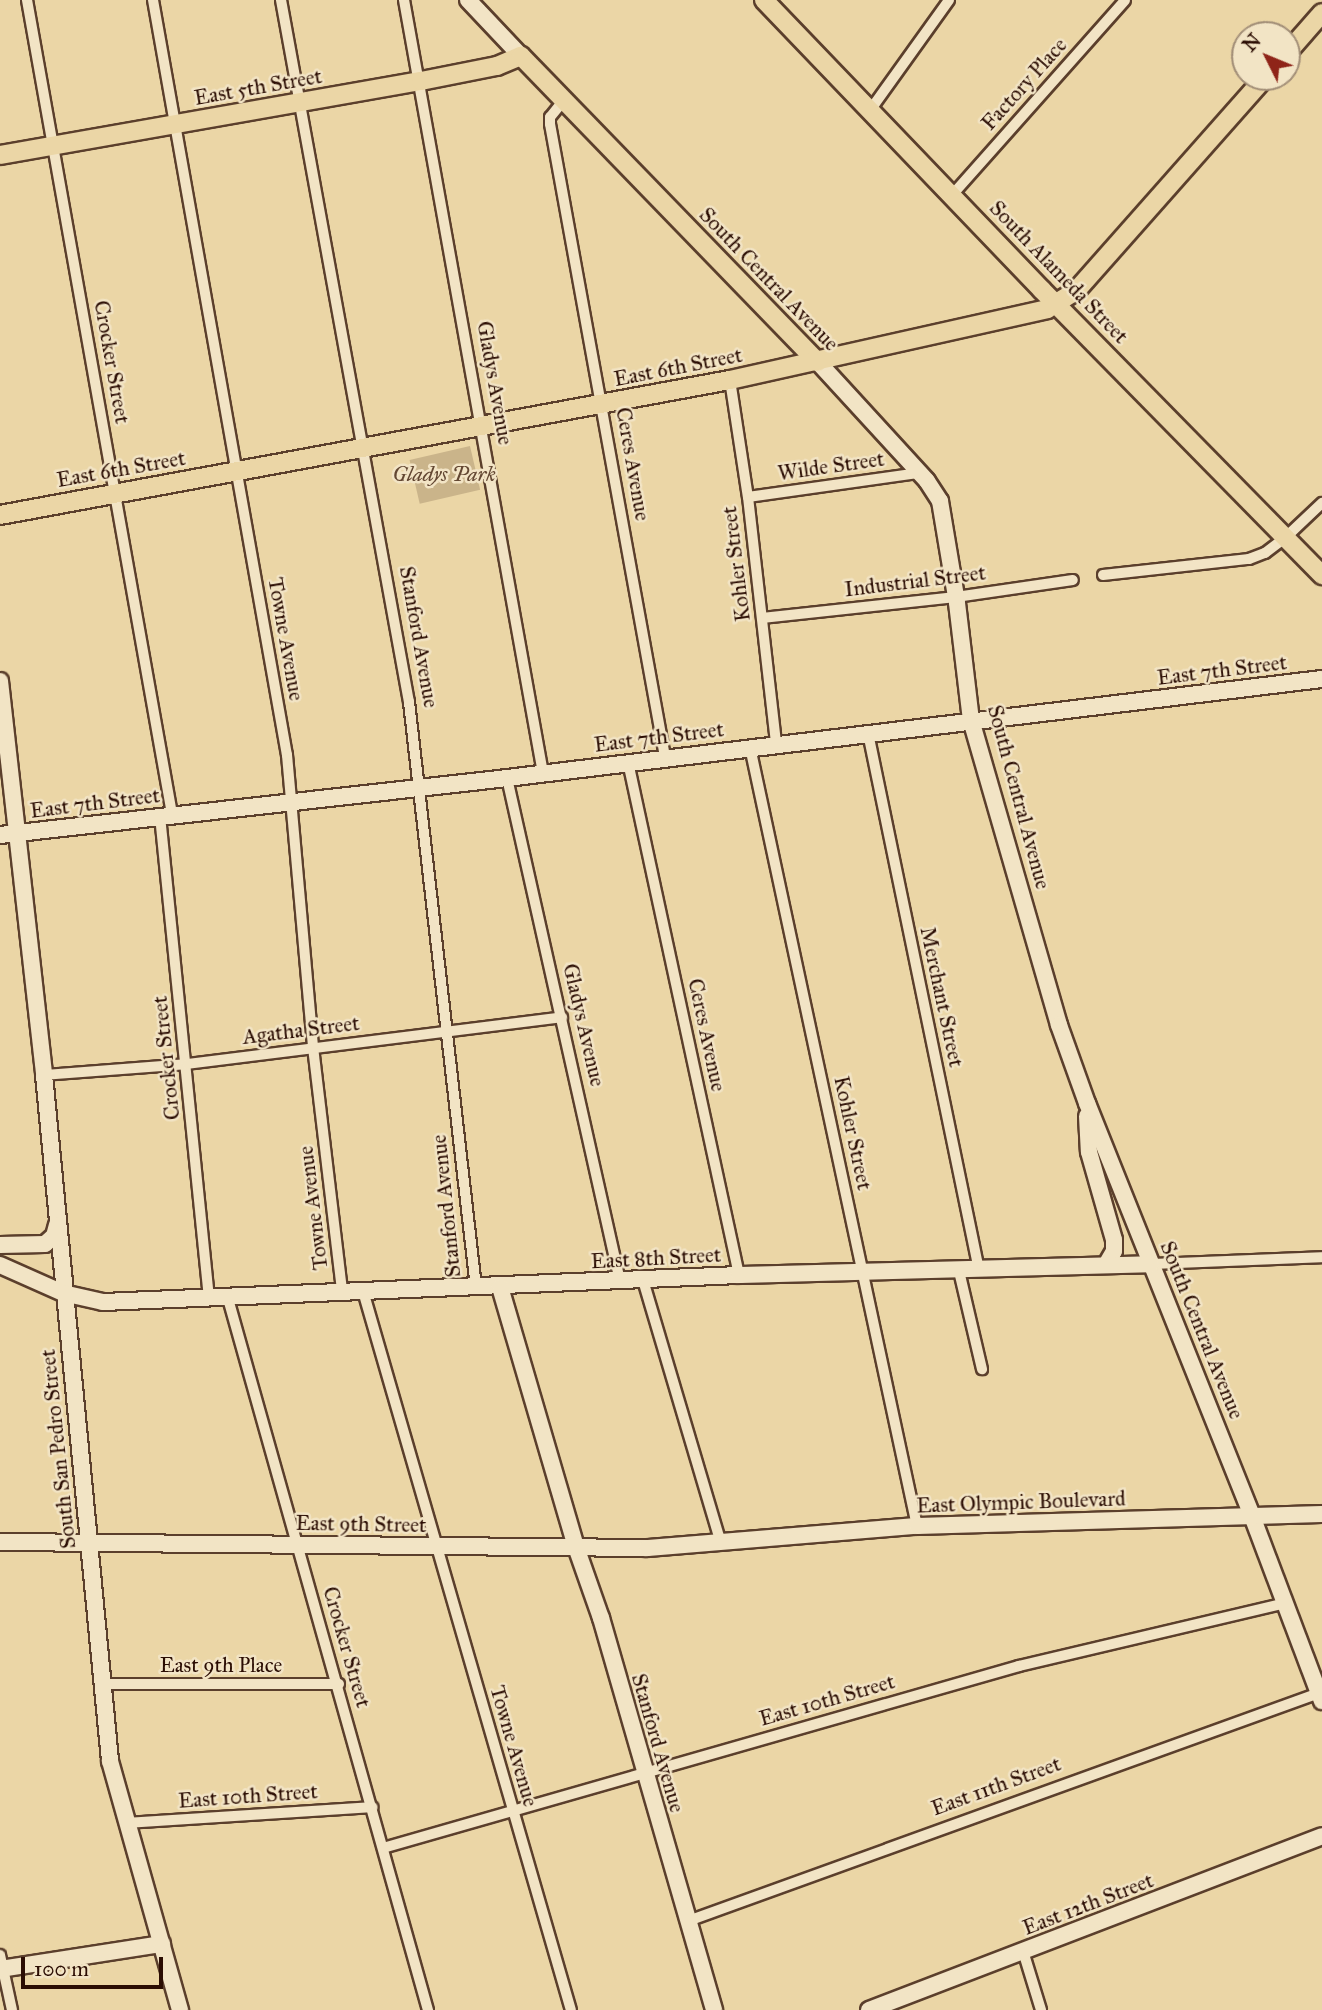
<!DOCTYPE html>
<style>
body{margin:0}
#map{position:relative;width:1322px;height:2010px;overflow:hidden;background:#ebd6a6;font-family:"IM FELL Great Primer",serif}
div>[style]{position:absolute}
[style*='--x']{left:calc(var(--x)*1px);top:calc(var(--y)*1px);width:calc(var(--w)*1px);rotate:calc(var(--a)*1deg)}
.green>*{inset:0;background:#cab48a;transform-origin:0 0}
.roads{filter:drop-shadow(2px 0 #5b3f2c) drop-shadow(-2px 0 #5b3f2c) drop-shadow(0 2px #5b3f2c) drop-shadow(0 -2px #5b3f2c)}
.street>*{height:10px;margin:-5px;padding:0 5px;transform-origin:5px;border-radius:5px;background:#f2e4c5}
.secondary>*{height:16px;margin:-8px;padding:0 8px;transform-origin:8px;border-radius:8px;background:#f2e4c5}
.primary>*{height:18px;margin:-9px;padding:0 9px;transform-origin:9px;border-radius:9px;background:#ebd6a6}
span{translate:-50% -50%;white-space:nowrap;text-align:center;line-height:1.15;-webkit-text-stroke:5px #f2e4c5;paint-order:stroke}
.street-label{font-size:21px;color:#2b0d03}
.park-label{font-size:21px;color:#634732;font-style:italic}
.north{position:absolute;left:1231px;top:21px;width:70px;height:70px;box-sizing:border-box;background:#f2e4c5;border:2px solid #a28e77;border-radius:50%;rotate:313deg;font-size:19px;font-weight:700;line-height:28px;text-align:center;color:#2b0d03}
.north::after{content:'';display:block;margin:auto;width:24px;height:32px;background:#8f2418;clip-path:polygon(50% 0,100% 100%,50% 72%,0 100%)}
.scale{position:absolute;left:21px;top:1957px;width:142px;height:32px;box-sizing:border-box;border:4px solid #2b0d03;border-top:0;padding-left:9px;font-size:21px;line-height:24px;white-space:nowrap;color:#2b0d03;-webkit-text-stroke:5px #f2e4c5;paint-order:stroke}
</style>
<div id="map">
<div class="green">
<div style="left:470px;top:446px;width:45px;height:62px;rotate:77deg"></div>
</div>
<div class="roads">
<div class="street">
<div style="--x:27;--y:0;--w:827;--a:79.9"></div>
<div style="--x:153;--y:0;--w:767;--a:79.94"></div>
<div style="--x:287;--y:755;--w:293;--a:84.9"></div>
<div style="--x:313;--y:1047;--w:246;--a:83.2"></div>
<div style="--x:281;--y:0;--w:714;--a:79.67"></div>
<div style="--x:409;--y:702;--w:589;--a:83.47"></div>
<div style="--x:404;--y:0;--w:785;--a:79.81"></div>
<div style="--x:564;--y:100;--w:22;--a:129"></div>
<div style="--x:550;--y:117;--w:7;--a:90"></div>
<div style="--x:550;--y:124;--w:643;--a:79.7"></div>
<div style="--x:871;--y:109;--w:134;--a:-54.4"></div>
<div style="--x:953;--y:194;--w:259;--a:-48.4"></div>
<div style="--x:730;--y:380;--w:118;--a:81.3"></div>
<div style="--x:748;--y:497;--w:249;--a:83.5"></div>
<div style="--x:748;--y:497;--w:173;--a:-8"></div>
<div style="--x:1103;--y:575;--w:147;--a:-6.3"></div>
<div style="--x:1249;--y:559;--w:17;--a:-21"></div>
<div style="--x:1265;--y:553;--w:26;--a:-37"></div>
<div style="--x:1286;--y:537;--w:50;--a:-43.4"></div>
<div style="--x:762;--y:618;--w:195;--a:-6.2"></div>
<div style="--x:956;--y:597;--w:118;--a:-8.3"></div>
<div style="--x:868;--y:733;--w:548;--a:78.32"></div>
<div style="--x:750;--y:747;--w:797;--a:77.9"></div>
<div style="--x:628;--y:762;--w:525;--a:77.79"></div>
<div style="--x:507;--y:778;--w:516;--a:77.34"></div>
<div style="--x:160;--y:816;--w:482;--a:84.2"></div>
<div style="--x:44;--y:1075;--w:143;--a:-4.4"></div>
<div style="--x:187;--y:1064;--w:378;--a:-7.1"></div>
<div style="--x:1151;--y:1264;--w:171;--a:-2.3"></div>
<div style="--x:959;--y:1271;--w:101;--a:76.8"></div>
<div style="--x:643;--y:1280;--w:274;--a:73.5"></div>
<div style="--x:363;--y:1291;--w:748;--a:73.87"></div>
<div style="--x:227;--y:1295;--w:743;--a:74.3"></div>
<div style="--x:103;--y:1684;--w:236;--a:0"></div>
<div style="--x:127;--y:1823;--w:246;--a:-3.7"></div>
<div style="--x:383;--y:1848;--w:662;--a:-15.97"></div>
<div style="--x:1019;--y:1666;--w:273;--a:-13.3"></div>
<div style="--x:688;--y:1921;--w:671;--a:-19.87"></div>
<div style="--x:1023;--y:1951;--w:62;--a:73"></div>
<div style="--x:0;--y:1955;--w:56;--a:77.7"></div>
</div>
<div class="secondary">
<div style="--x:468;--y:0;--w:77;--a:46.6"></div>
<div style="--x:818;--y:362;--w:161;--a:47.5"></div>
<div style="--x:927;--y:481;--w:24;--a:57"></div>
<div style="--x:940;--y:501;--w:103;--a:80.5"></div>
<div style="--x:957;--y:603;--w:118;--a:83.2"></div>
<div style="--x:971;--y:720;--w:317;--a:73.9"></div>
<div style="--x:1059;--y:1025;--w:83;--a:70.3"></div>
<div style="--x:1087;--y:1103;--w:445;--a:68.2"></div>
<div style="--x:1252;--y:1516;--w:198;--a:69.3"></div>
<div style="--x:0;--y:681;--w:396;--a:83.6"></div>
<div style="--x:44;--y:1075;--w:689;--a:84.5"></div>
<div style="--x:110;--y:1761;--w:259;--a:74.3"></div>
<div style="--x:0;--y:835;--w:510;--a:-6.41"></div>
<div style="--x:507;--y:778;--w:821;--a:-6.93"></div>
<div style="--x:1087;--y:1116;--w:36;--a:87"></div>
<div style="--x:1089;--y:1152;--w:91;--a:74.1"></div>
<div style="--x:1114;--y:1240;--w:11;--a:90"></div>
<div style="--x:1114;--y:1251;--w:16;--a:120"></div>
<div style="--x:0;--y:1245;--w:45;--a:-1.3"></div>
<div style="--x:45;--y:1244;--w:12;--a:-42"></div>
<div style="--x:54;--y:1236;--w:11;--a:-75"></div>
<div style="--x:0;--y:1265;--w:69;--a:24"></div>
<div style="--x:63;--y:1293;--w:41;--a:12.7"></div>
<div style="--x:103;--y:1302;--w:637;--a:-2.43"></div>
<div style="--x:739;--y:1275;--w:412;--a:-1.5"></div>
<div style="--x:500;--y:1287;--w:271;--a:73.7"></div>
<div style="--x:576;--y:1547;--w:75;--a:70.6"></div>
<div style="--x:601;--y:1618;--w:408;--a:73.9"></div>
<div style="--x:0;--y:1542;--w:647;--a:0.53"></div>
<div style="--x:647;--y:1548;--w:271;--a:-4.7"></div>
<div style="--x:917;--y:1526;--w:405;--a:-1.7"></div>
<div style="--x:0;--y:1969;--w:164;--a:-8.8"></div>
<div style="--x:869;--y:2010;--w:485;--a:-21"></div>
</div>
<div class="primary">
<div style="--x:764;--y:0;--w:402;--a:46.2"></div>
<div style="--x:1042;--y:290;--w:400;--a:45.5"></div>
<div style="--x:1287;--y:53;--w:53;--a:-48.8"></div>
<div style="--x:0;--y:155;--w:427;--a:-10"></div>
<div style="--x:421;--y:81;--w:77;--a:-11.2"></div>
<div style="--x:497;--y:66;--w:26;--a:-23"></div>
<div style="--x:521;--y:56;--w:426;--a:45.9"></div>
<div style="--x:0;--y:515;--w:742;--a:-10.48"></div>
<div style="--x:730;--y:380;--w:325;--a:-12.6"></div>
<div style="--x:1047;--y:309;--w:34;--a:-32"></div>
<div style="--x:1076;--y:291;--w:286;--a:-48.5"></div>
</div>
</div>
<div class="street-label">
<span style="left:1024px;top:84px;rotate:-48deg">Factory Place</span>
<span style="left:258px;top:87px;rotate:-10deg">East 5th Street</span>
<span style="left:1059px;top:272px;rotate:46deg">South Alameda Street</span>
<span style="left:769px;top:279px;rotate:46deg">South Central Avenue</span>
<span style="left:112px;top:362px;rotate:80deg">Crocker Street</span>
<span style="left:678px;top:367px;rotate:-11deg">East 6th Street</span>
<span style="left:495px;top:383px;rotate:80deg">Gladys Avenue</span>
<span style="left:633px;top:464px;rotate:80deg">Ceres Avenue</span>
<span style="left:831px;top:466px;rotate:-8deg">Wilde Street</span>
<span style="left:121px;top:469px;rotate:-10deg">East 6th Street</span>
<span style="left:736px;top:564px;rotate:-97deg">Kohler Street</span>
<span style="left:915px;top:581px;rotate:-7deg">Industrial Street</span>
<span style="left:419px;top:637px;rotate:80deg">Stanford Avenue</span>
<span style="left:286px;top:639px;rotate:80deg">Towne Avenue</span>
<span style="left:1222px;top:670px;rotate:-7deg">East 7th Street</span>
<span style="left:659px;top:737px;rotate:-7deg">East 7th Street</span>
<span style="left:1019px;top:797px;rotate:75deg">South Central Avenue</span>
<span style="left:95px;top:803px;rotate:-7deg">East 7th Street</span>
<span style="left:942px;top:997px;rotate:78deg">Merchant Street</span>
<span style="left:584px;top:1025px;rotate:77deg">Gladys Avenue</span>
<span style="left:301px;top:1030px;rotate:-7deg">Agatha Street</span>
<span style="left:707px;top:1035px;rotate:78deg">Ceres Avenue</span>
<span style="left:166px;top:1058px;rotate:-96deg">Crocker Street</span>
<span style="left:853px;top:1133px;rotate:78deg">Kohler Street</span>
<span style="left:446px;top:1206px;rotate:-96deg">Stanford Avenue</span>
<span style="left:313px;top:1208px;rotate:-97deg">Towne Avenue</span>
<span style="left:656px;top:1258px;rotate:-3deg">East 8th Street</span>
<span style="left:1202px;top:1330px;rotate:68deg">South Central Avenue</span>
<span style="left:58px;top:1449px;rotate:-96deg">South San Pedro Street</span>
<span style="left:1021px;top:1502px;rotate:-2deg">East Olympic Boulevard</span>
<span style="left:361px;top:1524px;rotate:1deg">East 9th Street</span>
<span style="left:347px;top:1647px;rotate:74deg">Crocker Street</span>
<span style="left:221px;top:1665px">East 9th Place</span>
<span style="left:827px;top:1700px;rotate:-16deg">East 10th Street</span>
<span style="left:658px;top:1743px;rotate:74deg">Stanford Avenue</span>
<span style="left:514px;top:1746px;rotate:74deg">Towne Avenue</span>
<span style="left:996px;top:1786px;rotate:-20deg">East 11th Street</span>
<span style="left:248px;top:1796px;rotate:-4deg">East 10th Street</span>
<span style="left:1088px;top:1904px;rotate:-21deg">East 12th Street</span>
</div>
<div class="park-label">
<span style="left:444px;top:474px">Gladys Park</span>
</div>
<div class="north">N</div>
<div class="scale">100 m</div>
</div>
